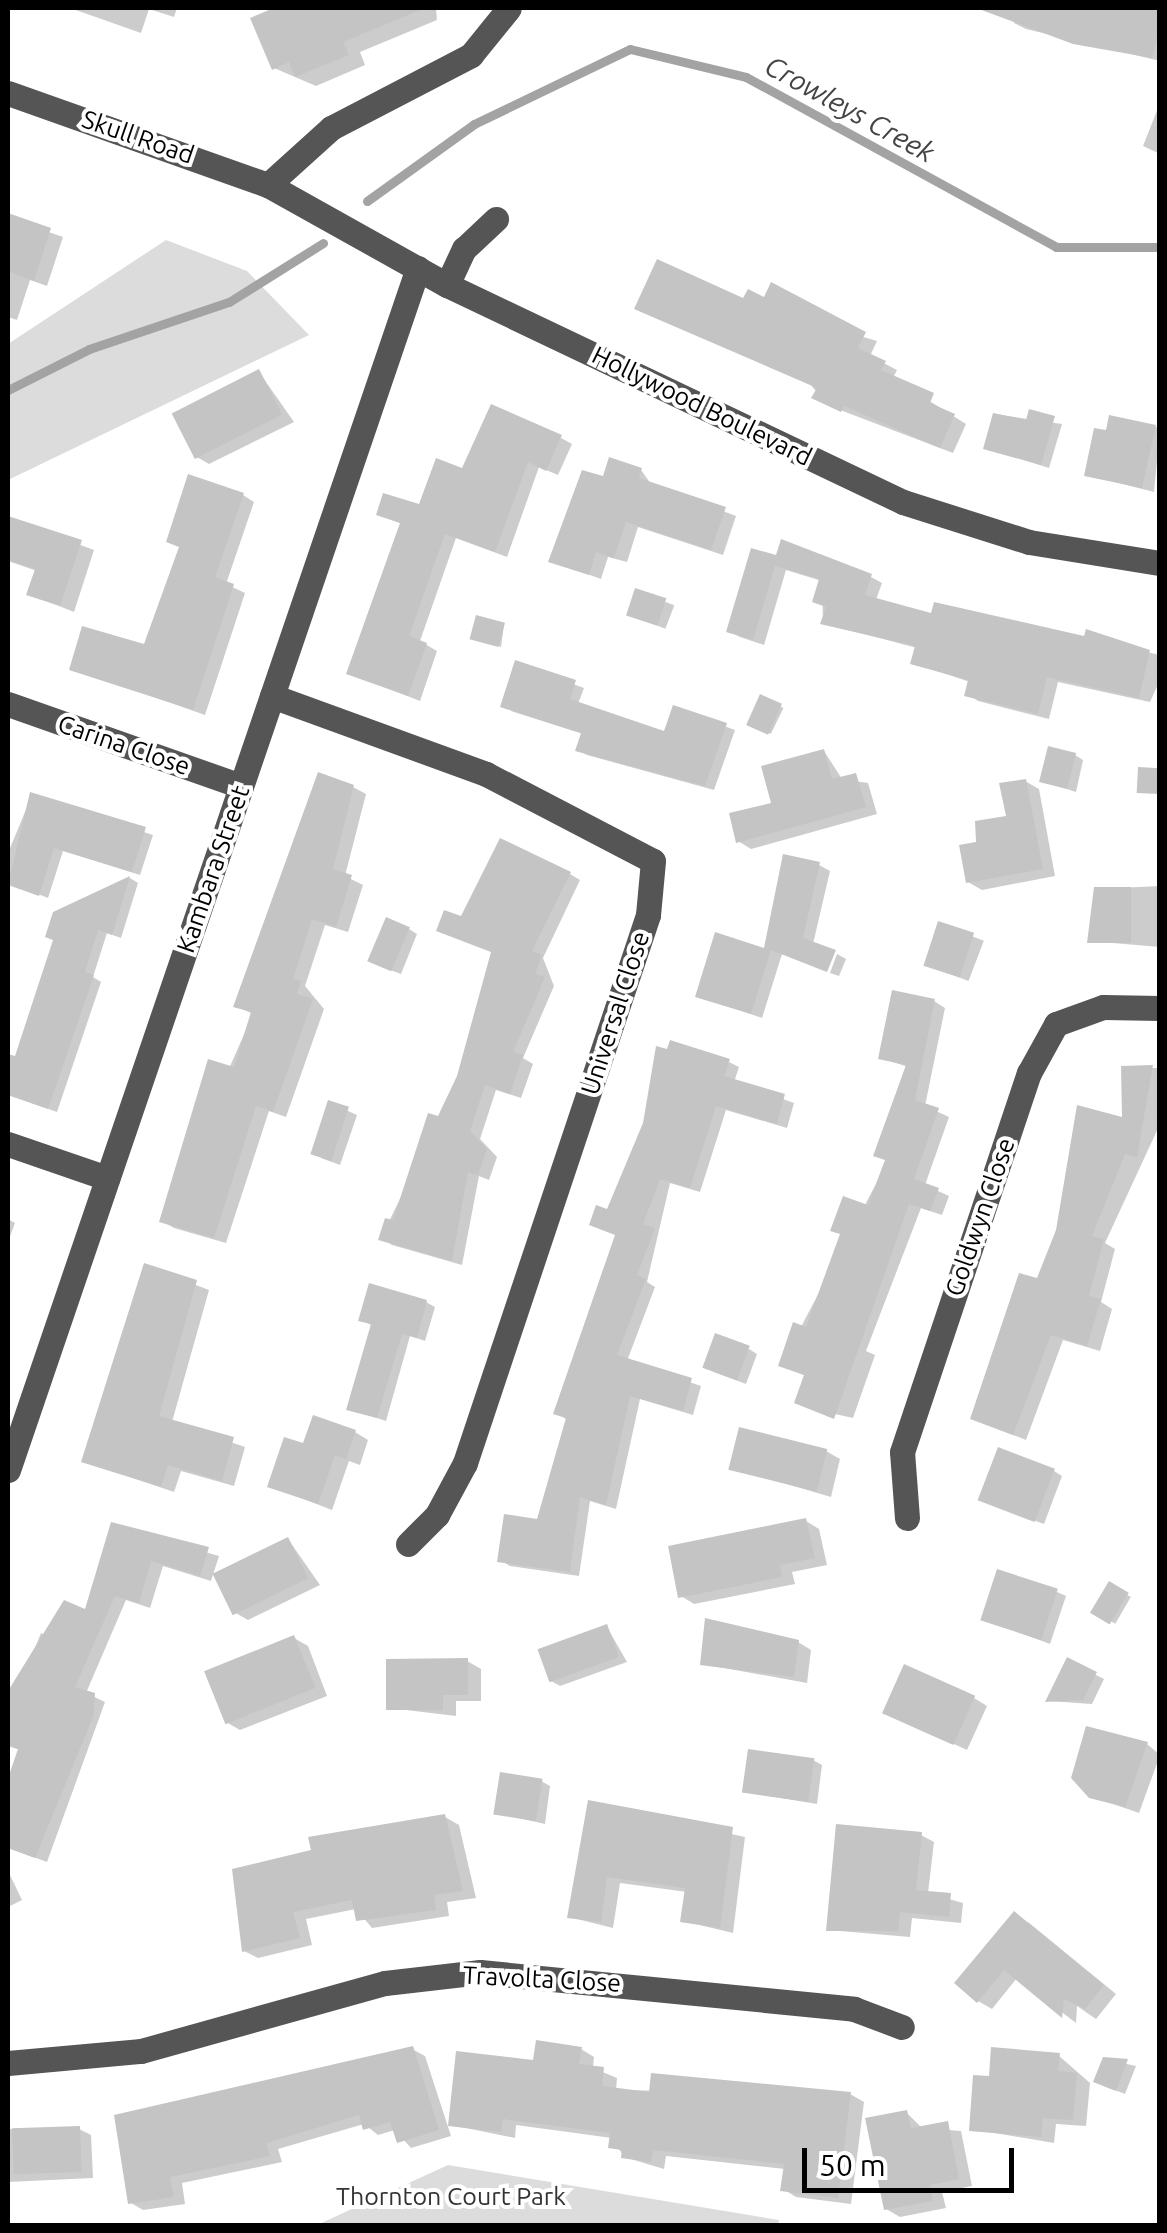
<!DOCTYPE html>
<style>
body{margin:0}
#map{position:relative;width:1167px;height:2233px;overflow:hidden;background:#fff;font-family:Ubuntu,sans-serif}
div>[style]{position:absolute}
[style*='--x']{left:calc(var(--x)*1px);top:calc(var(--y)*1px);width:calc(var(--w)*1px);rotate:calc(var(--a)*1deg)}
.green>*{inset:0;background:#dcdcdc}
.shadow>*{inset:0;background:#0003;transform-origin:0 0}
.stream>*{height:9px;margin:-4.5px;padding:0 4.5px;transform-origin:4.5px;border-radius:4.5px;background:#a3a3a3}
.building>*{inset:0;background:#c4c4c4;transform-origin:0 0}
.minor>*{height:25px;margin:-12.5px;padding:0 12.5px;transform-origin:12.5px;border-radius:12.5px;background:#555}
span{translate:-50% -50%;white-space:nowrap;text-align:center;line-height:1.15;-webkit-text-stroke:8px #fff;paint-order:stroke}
.street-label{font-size:25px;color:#000}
.park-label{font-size:25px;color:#333}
.water-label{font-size:28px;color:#444;font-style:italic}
.frame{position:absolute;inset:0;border:10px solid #000;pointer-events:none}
.scale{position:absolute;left:802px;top:2148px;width:212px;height:45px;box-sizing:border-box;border:5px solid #000;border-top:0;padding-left:12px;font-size:30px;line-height:35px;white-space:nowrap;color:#000;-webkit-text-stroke:8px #fff;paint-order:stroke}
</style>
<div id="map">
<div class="green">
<div style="clip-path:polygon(166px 240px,247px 271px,309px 335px,8px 480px,8px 344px)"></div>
<div style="clip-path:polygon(448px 2165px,779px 2220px,778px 2225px,317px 2225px)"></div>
</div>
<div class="shadow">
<div style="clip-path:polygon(70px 8px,177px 8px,174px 17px,149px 9px,141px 33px)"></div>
<div style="clip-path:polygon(268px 8px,436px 8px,437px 20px,360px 52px,365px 65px,316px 86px,274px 68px)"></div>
<div style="clip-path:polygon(1020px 8px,1160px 12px,1160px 61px,1026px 29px,1014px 23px)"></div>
<div style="clip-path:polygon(1160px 103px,1160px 154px,1143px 146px)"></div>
<div style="clip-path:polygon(8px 218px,63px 237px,47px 286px,30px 280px,17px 320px,8px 317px)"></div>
<div style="clip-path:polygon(744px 302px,877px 341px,870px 356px,897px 370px,893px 378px,966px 424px,953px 453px,827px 405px)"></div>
<div style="clip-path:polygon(259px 372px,294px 422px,209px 464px,195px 456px)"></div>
<div style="clip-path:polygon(995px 414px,1062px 424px,1049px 468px,986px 448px)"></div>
<div style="clip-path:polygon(1111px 418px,1160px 428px,1154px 492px,1087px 475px)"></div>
<div style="clip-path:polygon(561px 438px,572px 444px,558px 475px,539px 467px,507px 557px,456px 538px,420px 641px,437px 651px,420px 701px,349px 673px,402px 524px,379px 514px,420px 508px,464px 471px)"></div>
<div style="clip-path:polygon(641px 470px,651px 484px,736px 516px,723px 555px,638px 527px,627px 562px,608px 557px,601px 579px,551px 561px,605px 480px)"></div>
<div style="clip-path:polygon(243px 495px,254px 502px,226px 584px,245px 593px,205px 715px,72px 668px,145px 647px,181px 548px,169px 541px)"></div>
<div style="clip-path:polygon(8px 518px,94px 550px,74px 612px,29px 594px,37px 571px,8px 561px)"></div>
<div style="clip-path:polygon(753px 551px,871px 577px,882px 583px,876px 600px,933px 616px,936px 605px,1160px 655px,1160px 680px,1150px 702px,1058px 682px,1049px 719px,978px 701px,967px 694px,970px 682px,913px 663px,917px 648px,823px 623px,822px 581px,786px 570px,764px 645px,740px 637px,729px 631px)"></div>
<div style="left:637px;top:591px;width:40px;height:25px;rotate:21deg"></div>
<div style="clip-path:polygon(504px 625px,501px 647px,475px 639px)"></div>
<div style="clip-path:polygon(517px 664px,584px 688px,578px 704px,666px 734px,675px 708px,735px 730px,714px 790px,587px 755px,578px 750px,583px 734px,511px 711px)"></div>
<div style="left:761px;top:697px;width:25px;height:29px;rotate:26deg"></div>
<div style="clip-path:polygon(824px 751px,842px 779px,868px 783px,877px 814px,751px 849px,738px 841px)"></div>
<div style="clip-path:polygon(1075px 755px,1083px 760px,1076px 792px,1042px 781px)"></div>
<div style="clip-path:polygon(1025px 781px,1039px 789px,1055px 876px,982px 890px,968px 882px,979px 845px,1008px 818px)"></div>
<div style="clip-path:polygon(353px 787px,366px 794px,345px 876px,363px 885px,348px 932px,325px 925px,305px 986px,324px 1009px,286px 1117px,269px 1111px,226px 1243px,174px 1228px,162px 1221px,253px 1014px,236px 1006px)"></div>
<div style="clip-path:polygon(32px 795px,153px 835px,140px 875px,63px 851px,48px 898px,8px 882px,8px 853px)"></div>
<div style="clip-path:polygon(819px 865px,830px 871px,813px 944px,825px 971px,782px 954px,762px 1018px,698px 996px,766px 951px)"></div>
<div style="clip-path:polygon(570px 874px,580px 880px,543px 958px,554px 986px,523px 1058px,533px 1064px,521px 1098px,496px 1090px,480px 1139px,497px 1157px,489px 1180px,479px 1176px,462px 1265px,392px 1245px,381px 1238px,459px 1077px,494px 952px,462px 919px)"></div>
<div style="clip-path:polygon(130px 878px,138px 883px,121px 938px,107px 933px,93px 977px,101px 982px,57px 1112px,8px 1095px,8px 1056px,17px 1059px,56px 941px,55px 914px)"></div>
<div style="clip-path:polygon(1160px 886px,1160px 947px,1089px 941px,1096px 889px)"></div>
<div style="left:940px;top:924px;width:47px;height:43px;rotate:21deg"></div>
<div style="clip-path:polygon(409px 929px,417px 934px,401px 974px,382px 967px)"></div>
<div style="clip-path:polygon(837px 954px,846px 959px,839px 976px,830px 973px)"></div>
<div style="clip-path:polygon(934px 1001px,945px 1008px,925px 1106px,949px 1117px,925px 1185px,949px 1196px,942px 1215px,921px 1208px,866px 1351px,875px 1355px,853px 1418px,808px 1408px,806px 1376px,781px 1365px,888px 1161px,908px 1067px,881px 1058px)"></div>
<div style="clip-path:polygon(729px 1062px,739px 1067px,734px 1082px,794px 1103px,787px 1128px,726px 1110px,700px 1192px,670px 1183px,647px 1282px,655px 1287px,627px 1361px,701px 1386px,693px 1415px,640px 1399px,616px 1509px,590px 1501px,579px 1576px,510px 1566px,500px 1560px,539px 1522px,566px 1419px,556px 1413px,617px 1236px,608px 1212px)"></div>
<div style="clip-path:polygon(1123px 1068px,1160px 1068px,1160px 1124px,1105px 1243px,1115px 1249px,1101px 1302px,1112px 1309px,1100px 1351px,1063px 1340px,1026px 1440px,985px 1424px,1039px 1281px,1124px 1120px)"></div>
<div style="clip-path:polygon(330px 1103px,357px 1115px,340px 1165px,321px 1158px)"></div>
<div style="clip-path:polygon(8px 1219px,15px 1223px,8px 1242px)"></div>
<div style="clip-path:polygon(146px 1266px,209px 1290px,172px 1422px,245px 1447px,234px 1486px,181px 1471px,174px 1492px,84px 1461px)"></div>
<div style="clip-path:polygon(426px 1302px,435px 1307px,425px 1341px,410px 1336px,386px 1421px,349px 1409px,373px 1326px,361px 1320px)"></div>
<div style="clip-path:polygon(749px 1349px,757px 1354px,746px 1384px,714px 1372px)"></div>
<div style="clip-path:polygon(355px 1432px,368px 1440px,360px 1465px,349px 1461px,332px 1510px,270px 1486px,305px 1446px)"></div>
<div style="clip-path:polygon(826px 1451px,840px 1459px,831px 1497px,732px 1468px)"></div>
<div style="clip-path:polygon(1054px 1471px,1062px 1476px,1044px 1524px,990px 1504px)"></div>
<div style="clip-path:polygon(806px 1521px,819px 1529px,827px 1565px,792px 1572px,795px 1584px,694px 1604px,681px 1596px)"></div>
<div style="clip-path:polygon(112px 1525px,219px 1556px,211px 1581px,163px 1566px,150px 1608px,126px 1600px,86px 1693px,105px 1702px,47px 1862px,8px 1848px,8px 1785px,20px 1750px,8px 1746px,8px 1694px,15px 1697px,41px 1633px,51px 1637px,87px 1612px)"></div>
<div style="clip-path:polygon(288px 1539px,320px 1585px,248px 1620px,234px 1612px)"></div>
<div style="left:1110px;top:1585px;width:24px;height:31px;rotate:30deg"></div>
<div style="clip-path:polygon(1057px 1592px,1066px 1596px,1050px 1644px,983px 1619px)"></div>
<div style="clip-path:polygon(607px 1627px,627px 1662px,560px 1686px,551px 1681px)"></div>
<div style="clip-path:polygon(294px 1638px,308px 1646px,327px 1696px,240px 1730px,226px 1722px)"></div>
<div style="clip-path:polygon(798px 1642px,811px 1650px,807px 1683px,702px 1664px)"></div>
<div style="clip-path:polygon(467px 1661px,481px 1669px,481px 1701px,456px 1701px,456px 1716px,389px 1708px)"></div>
<div style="clip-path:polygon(1068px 1661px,1104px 1679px,1092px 1704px,1048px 1701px)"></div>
<div style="clip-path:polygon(974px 1698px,987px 1706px,967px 1750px,899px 1719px)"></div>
<div style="clip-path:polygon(1147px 1744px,1160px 1755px,1139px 1813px,1090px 1796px)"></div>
<div style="clip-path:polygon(813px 1760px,822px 1765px,817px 1804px,746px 1792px)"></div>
<div style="clip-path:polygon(541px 1781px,550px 1786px,545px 1824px,497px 1813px)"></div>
<div style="clip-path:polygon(590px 1803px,745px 1837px,733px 1933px,683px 1921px,687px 1892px,620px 1883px,613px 1928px,569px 1917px)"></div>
<div style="clip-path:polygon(445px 1817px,459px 1825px,476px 1898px,447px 1902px,449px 1916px,372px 1928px,356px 1909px,306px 1919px,312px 1945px,258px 1958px,244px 1951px,235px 1871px)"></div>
<div style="clip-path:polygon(921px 1835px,934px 1842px,928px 1893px,963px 1903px,961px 1923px,912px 1918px,910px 1937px,828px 1930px)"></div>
<div style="clip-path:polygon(8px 1871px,22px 1900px,8px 1907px)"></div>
<div style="clip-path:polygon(1028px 1922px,1116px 1994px,1096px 2019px,1077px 2006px,1076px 2023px,1017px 1978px,992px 2009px,978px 2001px)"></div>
<div style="clip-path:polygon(412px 2049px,425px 2056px,451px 2136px,411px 2148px,395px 2130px,378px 2135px,364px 2124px,278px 2149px,282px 2162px,182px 2183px,185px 2204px,143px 2210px,131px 2203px,117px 2117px)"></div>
<div style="clip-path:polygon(581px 2049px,594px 2057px,593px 2068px,617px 2078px,616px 2090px,850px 2094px,864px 2102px,851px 2204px,796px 2197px,783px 2189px,785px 2169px,666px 2156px,664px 2169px,624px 2157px,612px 2138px,516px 2125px,515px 2138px,451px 2125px,536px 2062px)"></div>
<div style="clip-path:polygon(1058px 2055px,1090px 2083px,1086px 2126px,1056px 2124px,1054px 2143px,971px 2129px,991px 2079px)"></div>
<div style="clip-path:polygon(1104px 2059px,1136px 2066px,1125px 2094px,1104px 2086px)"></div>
<div style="clip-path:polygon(907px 2113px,922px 2128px,961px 2131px,972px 2186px,942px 2192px,946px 2208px,900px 2217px,886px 2209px)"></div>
<div style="clip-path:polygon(8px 2129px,79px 2129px,91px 2135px,93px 2178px,8px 2182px)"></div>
</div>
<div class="stream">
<div style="--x:367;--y:201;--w:132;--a:-35.7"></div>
<div style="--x:474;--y:124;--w:173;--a:-25.7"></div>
<div style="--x:630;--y:49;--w:119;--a:13.6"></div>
<div style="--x:746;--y:77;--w:354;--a:28.7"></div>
<div style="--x:1056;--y:247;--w:104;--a:0"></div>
<div style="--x:8;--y:390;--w:91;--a:-26.8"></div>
<div style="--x:89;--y:349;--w:148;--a:-18.6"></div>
<div style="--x:229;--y:302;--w:111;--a:-32.1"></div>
</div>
<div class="building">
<div style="clip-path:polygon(274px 8px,425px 8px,343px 42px,349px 55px,295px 77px,289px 62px,272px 70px,250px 18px)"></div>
<div style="clip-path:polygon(976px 8px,1160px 8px,1160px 27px,1152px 58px,1073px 44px)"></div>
<div style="clip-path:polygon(8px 213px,51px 228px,34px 281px,8px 271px)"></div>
<div style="clip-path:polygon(657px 259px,743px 298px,748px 289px,764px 297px,771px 282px,866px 332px,858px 348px,886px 361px,881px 370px,934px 393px,930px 403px,955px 414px,940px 448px,844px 406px,841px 412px,811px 398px,817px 388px,634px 309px)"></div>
<div style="left:259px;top:369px;width:51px;height:98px;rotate:63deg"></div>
<div style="clip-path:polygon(491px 404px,562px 435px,546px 471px,528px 462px,495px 552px,445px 534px,409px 636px,427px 643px,408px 696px,346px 674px,400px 523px,376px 515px,383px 493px,419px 504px,436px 458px,462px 468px)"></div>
<div style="clip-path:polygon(1029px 409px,1055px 416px,1041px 465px,983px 449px,993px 413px,1026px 420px)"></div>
<div style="clip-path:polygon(1109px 415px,1156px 425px,1142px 488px,1084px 476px,1094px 428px,1106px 430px)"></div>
<div style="clip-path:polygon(609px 457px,642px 468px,639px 478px,726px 507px,711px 550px,626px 522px,614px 558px,596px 552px,589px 575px,548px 562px,582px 470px,603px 476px)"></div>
<div style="clip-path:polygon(188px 474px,244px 493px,215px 577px,234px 584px,193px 710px,69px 670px,82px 626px,144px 644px,179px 547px,166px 542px)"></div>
<div style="clip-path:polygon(8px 516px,82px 540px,60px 606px,26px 595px,35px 569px,8px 560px)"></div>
<div style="clip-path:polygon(781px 539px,872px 574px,865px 595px,931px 613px,934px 602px,1084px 636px,1086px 629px,1150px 650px,1139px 698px,1047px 677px,1038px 714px,964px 696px,968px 680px,910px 664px,915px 646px,820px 624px,826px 607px,812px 602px,819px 579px,775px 566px,753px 640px,726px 632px,751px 548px,776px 555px)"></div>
<div style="left:635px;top:588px;width:33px;height:29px;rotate:18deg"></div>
<div style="left:476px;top:615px;width:30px;height:25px;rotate:15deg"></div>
<div style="clip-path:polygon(515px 660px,576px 680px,570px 699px,664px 731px,673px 705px,727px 723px,705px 786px,575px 751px,581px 733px,500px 707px)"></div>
<div style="left:760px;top:694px;width:24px;height:34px;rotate:24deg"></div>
<div style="left:1048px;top:746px;width:29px;height:37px;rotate:14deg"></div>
<div style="clip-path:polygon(824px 749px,832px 779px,856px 773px,866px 807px,736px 843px,729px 813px,771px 803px,761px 766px)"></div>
<div style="left:1138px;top:767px;width:22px;height:26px;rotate:3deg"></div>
<div style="clip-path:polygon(318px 772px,354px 785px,333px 869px,352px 875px,336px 927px,312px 919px,293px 979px,301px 981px,297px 994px,313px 999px,273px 1112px,256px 1106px,214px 1238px,159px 1222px,208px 1059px,234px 1067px,251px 1012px,233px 1007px)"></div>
<div style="clip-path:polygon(1026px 779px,1043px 869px,966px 883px,959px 845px,976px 842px,975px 821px,1006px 816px,999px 783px)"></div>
<div style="clip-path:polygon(30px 792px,146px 827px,132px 872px,54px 848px,39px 896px,8px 885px)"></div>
<div style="clip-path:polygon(500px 838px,571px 872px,532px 951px,542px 955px,535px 974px,545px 977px,513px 1052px,523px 1055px,510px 1094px,485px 1085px,470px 1131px,487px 1149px,478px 1175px,468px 1172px,452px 1261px,378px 1240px,385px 1218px,393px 1220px,428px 1113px,438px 1116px,457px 1076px,491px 952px,436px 931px,444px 910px,461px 916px)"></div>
<div style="clip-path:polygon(783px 854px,820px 862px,803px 938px,836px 950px,827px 972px,771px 950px,751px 1014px,695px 997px,715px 932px,764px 948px)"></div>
<div style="clip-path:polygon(130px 876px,112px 935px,98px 930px,85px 972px,94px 975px,48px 1109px,8px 1095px,8px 1054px,15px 1056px,53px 940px,45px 937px,53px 912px)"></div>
<div style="clip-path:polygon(1094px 887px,1131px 887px,1131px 943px,1087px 943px)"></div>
<div style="left:386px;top:917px;width:26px;height:48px;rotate:23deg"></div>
<div style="left:938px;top:921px;width:38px;height:47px;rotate:18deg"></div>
<div style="clip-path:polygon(892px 990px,935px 999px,915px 1100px,939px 1108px,914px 1179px,939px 1188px,930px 1211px,909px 1204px,834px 1419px,794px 1403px,804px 1375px,778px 1366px,793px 1322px,806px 1327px,840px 1234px,830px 1231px,843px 1196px,868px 1205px,885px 1160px,873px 1156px,906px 1065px,878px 1059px)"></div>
<div style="clip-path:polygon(670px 1040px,730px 1059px,724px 1076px,785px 1094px,777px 1124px,716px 1106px,690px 1188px,660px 1179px,643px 1224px,655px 1228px,637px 1275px,646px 1279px,617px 1355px,692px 1378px,683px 1411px,630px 1396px,606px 1505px,580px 1497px,570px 1572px,497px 1562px,504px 1514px,537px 1519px,566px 1418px,553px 1414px,615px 1235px,589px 1225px,596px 1205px,607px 1209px,643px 1123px,656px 1046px,667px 1049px)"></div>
<div style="clip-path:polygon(1153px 1065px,1137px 1157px,1125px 1154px,1092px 1236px,1104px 1239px,1089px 1296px,1101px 1299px,1087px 1346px,1051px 1335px,1013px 1435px,970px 1419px,1019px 1273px,1037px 1278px,1056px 1230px,1077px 1105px,1122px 1117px,1121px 1066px)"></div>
<div style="left:328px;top:1100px;width:22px;height:57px;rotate:18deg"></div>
<div style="clip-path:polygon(144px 1263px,197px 1280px,159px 1416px,234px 1437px,222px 1481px,168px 1465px,161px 1487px,81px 1462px)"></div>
<div style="clip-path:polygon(369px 1283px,427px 1300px,417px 1338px,402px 1334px,377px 1418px,346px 1410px,371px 1324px,358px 1321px)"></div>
<div style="left:715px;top:1333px;width:37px;height:37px;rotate:20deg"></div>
<div style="clip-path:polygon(313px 1415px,356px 1430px,346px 1459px,335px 1455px,318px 1504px,267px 1487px,284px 1437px,303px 1443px)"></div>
<div style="left:739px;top:1427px;width:91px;height:44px;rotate:14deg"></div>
<div style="left:998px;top:1447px;width:61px;height:57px;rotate:21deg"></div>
<div style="clip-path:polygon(806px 1518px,815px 1558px,780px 1565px,782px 1577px,678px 1598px,668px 1546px)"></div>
<div style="clip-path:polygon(111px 1522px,209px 1547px,200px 1576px,151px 1561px,139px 1603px,115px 1596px,75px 1687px,95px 1693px,93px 1717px,35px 1858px,8px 1848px,8px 1778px,18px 1749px,8px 1745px,8px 1691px,64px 1600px,85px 1609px)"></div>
<div style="left:288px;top:1537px;width:46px;height:84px;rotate:64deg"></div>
<div style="left:997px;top:1569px;width:64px;height:54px;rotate:18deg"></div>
<div style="left:1109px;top:1581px;width:23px;height:37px;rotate:31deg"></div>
<div style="clip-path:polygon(705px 1618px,799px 1640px,794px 1677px,700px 1665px)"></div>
<div style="left:607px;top:1624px;width:35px;height:74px;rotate:70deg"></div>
<div style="left:294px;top:1635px;width:57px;height:97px;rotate:68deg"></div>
<div style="clip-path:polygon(1067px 1657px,1097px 1672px,1083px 1700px,1045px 1702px)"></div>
<div style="clip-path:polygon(468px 1658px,468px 1695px,443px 1695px,443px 1710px,386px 1710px,386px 1659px)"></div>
<div style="left:904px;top:1664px;width:78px;height:54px;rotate:24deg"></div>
<div style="clip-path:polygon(1086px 1726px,1148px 1742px,1125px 1807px,1089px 1798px,1071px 1778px)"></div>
<div style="left:748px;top:1749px;width:67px;height:44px;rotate:8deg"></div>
<div style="left:500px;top:1772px;width:43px;height:43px;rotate:9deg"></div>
<div style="clip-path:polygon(588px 1800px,733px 1827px,720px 1928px,680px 1922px,685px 1888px,607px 1877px,601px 1922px,567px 1918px)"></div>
<div style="clip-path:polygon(445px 1814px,463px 1891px,434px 1895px,436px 1910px,356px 1921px,352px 1900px,293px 1912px,300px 1938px,242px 1952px,232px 1869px,311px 1850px,308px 1837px)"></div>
<div style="clip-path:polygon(836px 1824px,922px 1832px,916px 1890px,951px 1893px,949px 1917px,900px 1912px,898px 1931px,826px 1931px)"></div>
<div style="clip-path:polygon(1014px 1911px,1104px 1985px,1085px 2009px,1064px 1999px,1062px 2018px,1004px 1970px,977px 2003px,954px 1983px)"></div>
<div style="clip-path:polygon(536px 2040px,582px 2047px,579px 2064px,604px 2067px,602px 2086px,649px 2092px,651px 2073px,851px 2092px,838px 2198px,780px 2191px,784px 2164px,653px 2150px,651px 2162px,621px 2158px,622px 2150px,608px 2148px,610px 2133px,503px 2119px,501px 2132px,448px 2126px,456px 2051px,533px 2060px)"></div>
<div style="clip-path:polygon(413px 2046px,439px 2130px,397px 2143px,390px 2122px,363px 2130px,359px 2115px,266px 2143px,270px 2156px,170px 2177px,174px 2197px,128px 2204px,114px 2115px)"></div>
<div style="clip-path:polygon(991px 2047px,1060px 2053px,1058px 2071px,1077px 2073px,1073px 2120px,1043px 2118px,1041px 2137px,969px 2131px,973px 2075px,989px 2076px)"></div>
<div style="clip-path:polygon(1103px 2057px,1128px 2059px,1116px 2091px,1093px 2082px)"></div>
<div style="clip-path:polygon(907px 2110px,911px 2128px,948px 2121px,959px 2179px,930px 2185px,933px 2201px,884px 2210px,865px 2118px)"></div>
<div style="left:80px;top:2126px;width:46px;height:68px;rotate:88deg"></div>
</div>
<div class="minor">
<div style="--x:8;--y:93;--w:276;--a:19.5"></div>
<div style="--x:268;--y:185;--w:205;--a:29.2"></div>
<div style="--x:447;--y:285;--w:505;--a:25.45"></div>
<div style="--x:903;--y:502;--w:132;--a:17.6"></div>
<div style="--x:1029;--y:542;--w:133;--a:9.1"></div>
<div style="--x:268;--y:185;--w:85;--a:-42.1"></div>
<div style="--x:331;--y:128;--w:158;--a:-27.5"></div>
<div style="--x:471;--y:55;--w:60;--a:-51"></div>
<div style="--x:447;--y:285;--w:40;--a:-65"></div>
<div style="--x:464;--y:249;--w:44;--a:-43.2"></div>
<div style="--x:272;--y:696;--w:228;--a:20"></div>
<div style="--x:486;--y:774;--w:188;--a:27.5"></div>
<div style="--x:653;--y:861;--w:54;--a:95.3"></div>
<div style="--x:648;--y:915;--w:578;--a:108.47"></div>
<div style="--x:465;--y:1463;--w:59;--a:118.3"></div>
<div style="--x:437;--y:1515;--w:41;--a:135"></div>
<div style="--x:8;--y:704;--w:247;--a:19.4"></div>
<div style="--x:8;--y:1144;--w:105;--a:19"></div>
<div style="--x:8;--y:1470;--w:1270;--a:-71.17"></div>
<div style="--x:907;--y:1518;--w:66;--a:-94.3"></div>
<div style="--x:902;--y:1452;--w:400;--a:-71.5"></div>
<div style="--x:1029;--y:1073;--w:56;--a:-61.1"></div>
<div style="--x:1056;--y:1024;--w:50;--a:-19.9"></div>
<div style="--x:1103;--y:1007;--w:57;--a:1"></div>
<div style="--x:8;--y:2063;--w:134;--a:-5.2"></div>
<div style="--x:141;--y:2051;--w:253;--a:-15.6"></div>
<div style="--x:385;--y:1983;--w:96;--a:-6.6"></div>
<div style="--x:480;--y:1972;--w:376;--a:5.6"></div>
<div style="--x:854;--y:2009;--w:51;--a:20.6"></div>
</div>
<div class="street-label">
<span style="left:138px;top:137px;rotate:19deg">Skull Road</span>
<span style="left:702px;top:406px;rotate:26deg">Hollywood Boulevard</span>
<span style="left:124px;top:745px;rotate:19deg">Carina Close</span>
<span style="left:213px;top:869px;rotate:-71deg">Kambara Street</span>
<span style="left:615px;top:1013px;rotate:-72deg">Universal Close</span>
<span style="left:980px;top:1217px;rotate:-71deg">Goldwyn Close</span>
<span style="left:542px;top:1979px;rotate:3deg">Travolta Close</span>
</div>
<div class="park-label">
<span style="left:451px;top:2196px">Thornton Court Park</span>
</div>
<div class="water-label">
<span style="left:850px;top:109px;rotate:29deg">Crowleys Creek</span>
</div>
<div class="frame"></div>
<div class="scale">50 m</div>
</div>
